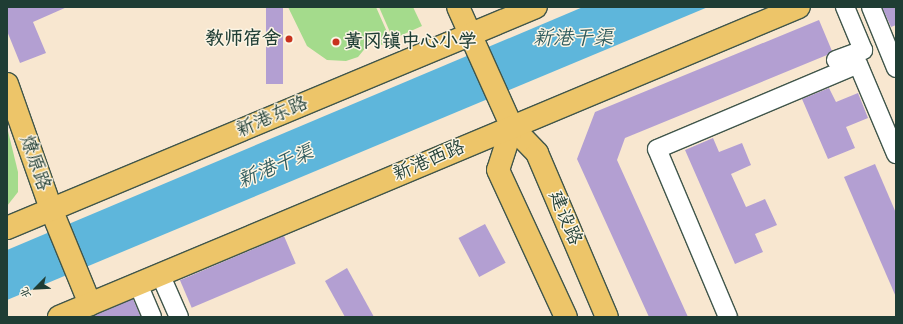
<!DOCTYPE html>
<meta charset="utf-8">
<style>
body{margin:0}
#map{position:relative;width:903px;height:324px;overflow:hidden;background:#f8e7d0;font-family:Caveat,"LXGW WenKai TC",sans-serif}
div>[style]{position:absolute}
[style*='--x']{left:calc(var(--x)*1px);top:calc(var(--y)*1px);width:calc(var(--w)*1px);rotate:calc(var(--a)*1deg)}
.green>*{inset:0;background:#a4db8c}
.water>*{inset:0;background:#5eb6db}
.building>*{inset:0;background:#b39fd2;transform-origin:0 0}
.roads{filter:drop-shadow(1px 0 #40564b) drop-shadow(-1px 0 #40564b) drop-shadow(0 1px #40564b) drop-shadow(0 -1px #40564b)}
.minor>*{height:18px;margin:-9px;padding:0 9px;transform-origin:9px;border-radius:9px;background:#fff}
.major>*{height:22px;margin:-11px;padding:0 11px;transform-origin:11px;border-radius:11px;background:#edc569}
.dots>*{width:11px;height:11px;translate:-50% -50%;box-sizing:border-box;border:2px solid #fcf5e5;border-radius:50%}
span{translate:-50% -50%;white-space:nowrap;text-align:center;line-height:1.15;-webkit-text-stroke:3px #fcf5e5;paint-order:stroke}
.poi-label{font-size:19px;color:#1f3d34;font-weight:700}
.right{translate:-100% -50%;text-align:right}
.left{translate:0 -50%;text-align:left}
.street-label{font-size:19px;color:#1f3d34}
.water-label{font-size:20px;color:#2f5b5e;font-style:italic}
.frame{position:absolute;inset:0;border:8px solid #1f3d34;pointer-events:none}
.north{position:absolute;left:16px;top:268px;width:40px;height:40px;-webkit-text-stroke:3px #fcf5e5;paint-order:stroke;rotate:246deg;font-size:11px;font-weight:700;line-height:16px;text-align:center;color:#1f3d34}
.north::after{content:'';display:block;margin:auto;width:14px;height:18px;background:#1f3d34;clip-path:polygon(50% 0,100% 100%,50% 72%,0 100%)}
</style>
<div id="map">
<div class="green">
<div style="clip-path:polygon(288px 7px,376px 7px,391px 41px,381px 45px,376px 35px,358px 57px,346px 61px,327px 60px,307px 46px)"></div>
<div style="clip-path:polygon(379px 7px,413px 7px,422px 26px,393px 39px)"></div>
<div style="clip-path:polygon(7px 127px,18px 172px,18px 192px,7px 206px)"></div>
</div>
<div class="water">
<div style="clip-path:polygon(583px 7px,708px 7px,7px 300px,7px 250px)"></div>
</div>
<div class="building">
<div style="clip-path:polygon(7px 7px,67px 7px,33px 22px,46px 53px,20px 63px,7px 31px)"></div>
<div style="left:266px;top:7px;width:17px;height:77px"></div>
<div style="clip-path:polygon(882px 7px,896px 7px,896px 25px,891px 27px)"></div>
<div style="clip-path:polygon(819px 20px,832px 51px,827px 55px,625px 138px,617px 160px,688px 317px,649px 317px,577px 159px,595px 112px)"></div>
<div style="clip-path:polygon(829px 88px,836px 102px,858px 93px,868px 118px,846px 127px,855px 148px,828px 159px,802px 99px)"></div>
<div style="clip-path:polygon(713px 138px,719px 152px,742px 143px,751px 165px,731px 174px,746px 207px,765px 199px,777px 225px,755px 234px,763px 252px,735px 264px,685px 150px)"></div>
<div style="clip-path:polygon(875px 164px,896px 213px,896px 297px,844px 177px)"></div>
<div style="left:485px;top:224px;width:44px;height:30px;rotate:62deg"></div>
<div style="left:284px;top:236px;width:30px;height:113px;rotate:67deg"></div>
<div style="clip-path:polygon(347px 268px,374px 317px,345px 317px,325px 281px)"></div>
<div style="clip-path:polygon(133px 299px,141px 317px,91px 317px)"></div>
</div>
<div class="roads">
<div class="minor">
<div style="--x:871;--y:7;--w:66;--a:67.7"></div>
<div style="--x:836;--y:60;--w:29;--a:-20"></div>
<div style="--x:863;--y:50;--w:47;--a:-112.7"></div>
<div style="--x:160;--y:274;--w:47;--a:66.2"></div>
<div style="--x:138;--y:284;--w:36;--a:67"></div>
<div style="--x:728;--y:317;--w:182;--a:-112.9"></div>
<div style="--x:657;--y:149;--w:218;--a:-22.9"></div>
<div style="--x:858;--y:64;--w:98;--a:67.1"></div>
</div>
<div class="major">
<div style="--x:458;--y:7;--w:132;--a:65.8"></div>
<div style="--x:512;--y:127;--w:36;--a:46"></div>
<div style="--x:537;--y:153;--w:178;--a:66.9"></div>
<div style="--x:7;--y:84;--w:133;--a:70.6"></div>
<div style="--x:51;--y:209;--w:103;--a:67.7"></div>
<div style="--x:512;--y:127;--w:45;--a:108"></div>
<div style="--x:498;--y:170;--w:162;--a:65.2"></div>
<div style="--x:7;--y:228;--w:573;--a:-22.67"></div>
<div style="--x:59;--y:317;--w:802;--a:-22.73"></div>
</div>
</div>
<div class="dots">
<div style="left:289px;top:39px;background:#c8321e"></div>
<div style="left:336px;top:42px;background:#c8321e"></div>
</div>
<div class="poi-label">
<span class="right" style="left:281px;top:39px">教师宿舍</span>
<span class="left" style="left:344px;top:42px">黄冈镇中心小学</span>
</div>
<div class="street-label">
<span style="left:272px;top:117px;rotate:-23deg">新港东路</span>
<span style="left:429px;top:161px;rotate:-23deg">新港西路</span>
<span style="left:35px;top:163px;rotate:71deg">燎原路</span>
<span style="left:565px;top:218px;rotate:67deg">建设路</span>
</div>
<div class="water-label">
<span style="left:573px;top:37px">新港干渠</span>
<span style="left:275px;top:166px;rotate:-23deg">新港干渠</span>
</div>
<div class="frame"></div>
<div class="north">北</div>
</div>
